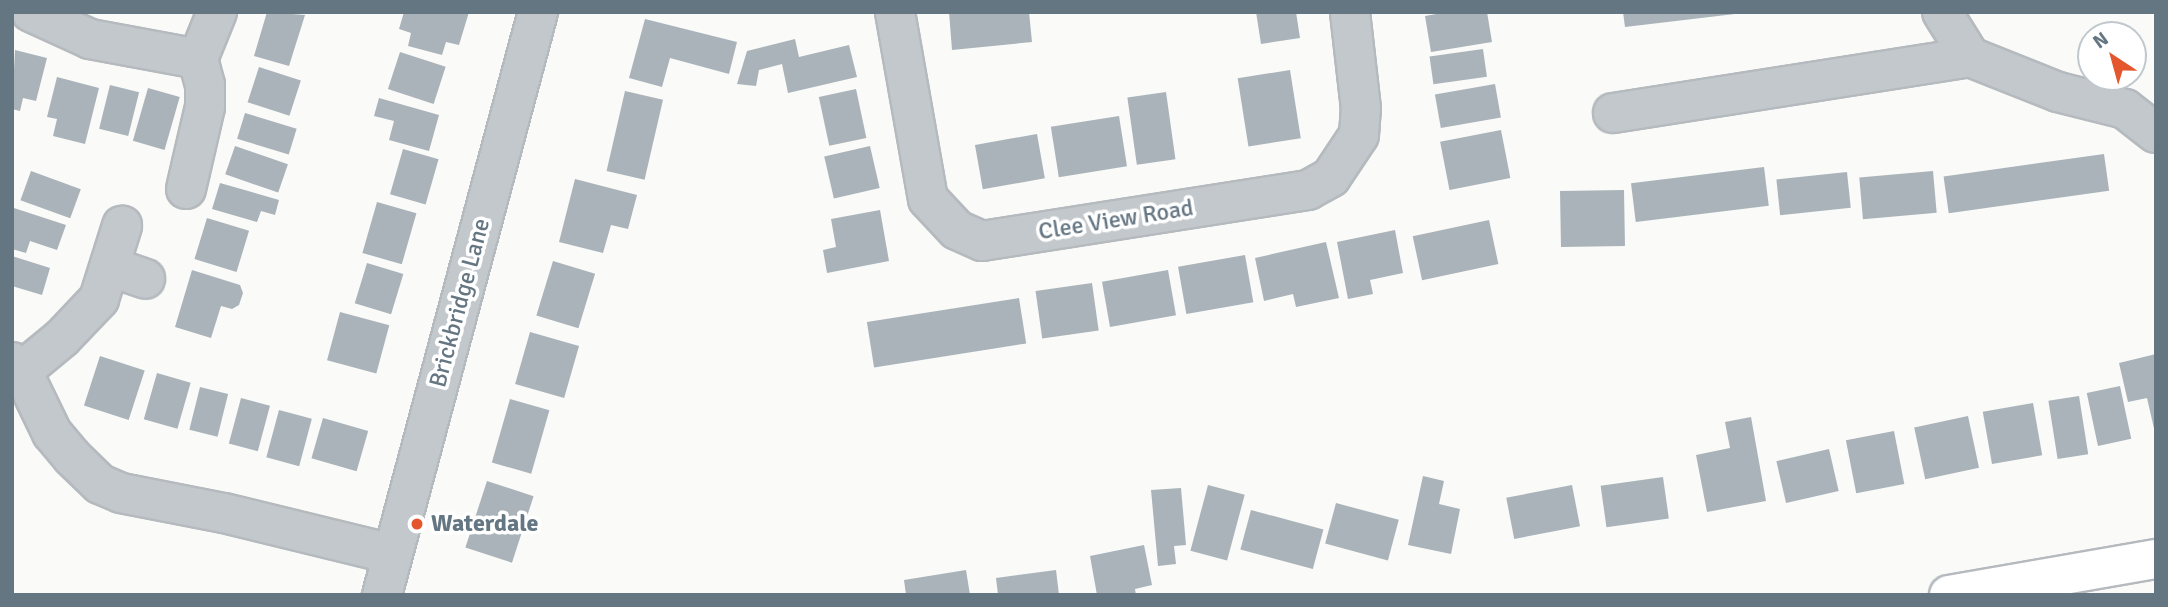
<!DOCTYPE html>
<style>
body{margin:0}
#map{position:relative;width:2168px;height:607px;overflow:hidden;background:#fafaf8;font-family:Signika,sans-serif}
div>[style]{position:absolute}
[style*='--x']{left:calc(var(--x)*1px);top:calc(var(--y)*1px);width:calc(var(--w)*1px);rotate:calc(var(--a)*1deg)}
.building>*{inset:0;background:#aab3b9;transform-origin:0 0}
.roads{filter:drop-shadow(2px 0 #b5babe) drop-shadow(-2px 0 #b5babe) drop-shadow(0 2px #b5babe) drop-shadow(0 -2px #b5babe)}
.minor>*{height:38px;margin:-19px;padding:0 19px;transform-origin:19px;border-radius:19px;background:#c3c8cc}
.major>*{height:38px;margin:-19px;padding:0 19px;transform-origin:19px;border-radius:19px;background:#fff}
.dots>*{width:19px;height:19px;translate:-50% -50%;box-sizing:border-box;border:4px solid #fff;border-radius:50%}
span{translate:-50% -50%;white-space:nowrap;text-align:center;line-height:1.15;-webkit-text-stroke:7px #fff;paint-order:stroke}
.street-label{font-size:24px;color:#657683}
.poi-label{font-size:24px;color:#657683;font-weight:700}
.left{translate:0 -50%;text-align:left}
.frame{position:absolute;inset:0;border:14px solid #657683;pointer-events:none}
.north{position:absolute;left:2077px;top:21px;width:70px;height:70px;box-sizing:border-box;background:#fff;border:2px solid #c1c8cd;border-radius:50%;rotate:324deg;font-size:19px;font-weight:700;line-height:28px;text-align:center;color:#657683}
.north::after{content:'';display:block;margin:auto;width:24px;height:32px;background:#e4572e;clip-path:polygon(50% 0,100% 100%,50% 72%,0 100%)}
</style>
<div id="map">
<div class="building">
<div style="clip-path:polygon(267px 12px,305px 15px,289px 66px,254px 56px)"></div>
<div style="clip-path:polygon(404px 12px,469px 12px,459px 45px,446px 42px,442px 55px,408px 46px,411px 33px,399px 29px)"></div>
<div style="clip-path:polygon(949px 12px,1029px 12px,1032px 42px,952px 50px)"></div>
<div style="clip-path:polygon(1256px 12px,1296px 12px,1300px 38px,1261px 44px)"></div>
<div style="clip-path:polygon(1448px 12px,1487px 12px,1492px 42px,1431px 52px,1425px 16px)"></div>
<div style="clip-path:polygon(1623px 12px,1735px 12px,1735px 14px,1625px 27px)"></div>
<div style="clip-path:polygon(645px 19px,737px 42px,729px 74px,670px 58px,662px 87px,629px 78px)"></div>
<div style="clip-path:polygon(795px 39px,799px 57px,849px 45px,857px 77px,788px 93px,782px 64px,759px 70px,756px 86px,737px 84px,747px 51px)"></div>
<div style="left:1483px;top:49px;width:28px;height:54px;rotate:82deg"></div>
<div style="clip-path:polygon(15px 50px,47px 58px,36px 101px,23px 98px,20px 111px,12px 109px)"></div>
<div style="left:400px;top:52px;width:48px;height:39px;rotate:18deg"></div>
<div style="left:259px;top:67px;width:44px;height:37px;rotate:18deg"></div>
<div style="left:1290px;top:70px;width:69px;height:53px;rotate:81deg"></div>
<div style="clip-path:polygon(57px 77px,99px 88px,85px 144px,53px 136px,57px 119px,47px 117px)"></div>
<div style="left:1495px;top:84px;width:34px;height:61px;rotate:80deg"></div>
<div style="left:110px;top:85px;width:30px;height:45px;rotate:14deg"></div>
<div style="left:148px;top:88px;width:33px;height:55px;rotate:16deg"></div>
<div style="left:856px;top:89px;width:50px;height:38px;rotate:78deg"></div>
<div style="left:625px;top:91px;width:39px;height:82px;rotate:13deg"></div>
<div style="left:1166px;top:92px;width:68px;height:39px;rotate:82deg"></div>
<div style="clip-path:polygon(379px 98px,439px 115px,429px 151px,389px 140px,394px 121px,374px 116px)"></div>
<div style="left:245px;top:113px;width:54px;height:27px;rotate:17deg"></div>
<div style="left:1119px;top:116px;width:51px;height:69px;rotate:81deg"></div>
<div style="left:1501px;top:130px;width:49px;height:62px;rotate:79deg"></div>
<div style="left:1037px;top:134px;width:45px;height:63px;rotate:80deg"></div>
<div style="left:235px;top:146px;width:56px;height:30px;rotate:19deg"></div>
<div style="left:870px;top:146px;width:43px;height:47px;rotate:77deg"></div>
<div style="left:403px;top:149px;width:37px;height:47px;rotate:16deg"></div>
<div style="left:2104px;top:154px;width:37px;height:162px;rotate:82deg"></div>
<div style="left:1764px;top:167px;width:39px;height:134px;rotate:83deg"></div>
<div style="left:31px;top:171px;width:53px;height:31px;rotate:20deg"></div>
<div style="left:1933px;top:171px;width:42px;height:74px;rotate:85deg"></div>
<div style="left:1847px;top:172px;width:36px;height:71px;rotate:84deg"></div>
<div style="clip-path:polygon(575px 179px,637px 195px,628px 229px,611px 225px,603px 253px,559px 242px)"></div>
<div style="clip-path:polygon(220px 183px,279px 200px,275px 215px,261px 211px,257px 222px,212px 209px)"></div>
<div style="left:1624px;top:190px;width:56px;height:64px;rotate:89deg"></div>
<div style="left:377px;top:202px;width:41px;height:53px;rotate:16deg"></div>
<div style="clip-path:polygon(14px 208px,66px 225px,57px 250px,30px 241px,26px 253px,12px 249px)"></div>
<div style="clip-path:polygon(880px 210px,889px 261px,827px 273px,823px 250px,836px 247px,831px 219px)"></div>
<div style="left:207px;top:218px;width:44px;height:43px;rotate:17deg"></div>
<div style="left:1489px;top:220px;width:45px;height:78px;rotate:78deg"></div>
<div style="clip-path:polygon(1395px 230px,1403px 273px,1370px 280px,1373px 294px,1348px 299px,1337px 242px)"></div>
<div style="clip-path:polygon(1326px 242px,1339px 298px,1296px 307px,1293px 294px,1264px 301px,1255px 258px)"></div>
<div style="left:1245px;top:255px;width:48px;height:68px;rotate:80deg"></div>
<div style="clip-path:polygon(12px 256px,50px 268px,42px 295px,12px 286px)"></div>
<div style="left:553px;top:261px;width:44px;height:57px;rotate:17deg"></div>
<div style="left:367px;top:263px;width:38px;height:42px;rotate:17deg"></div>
<div style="clip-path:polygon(192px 270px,240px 285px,243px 293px,239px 305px,232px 309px,221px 306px,211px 338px,175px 327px)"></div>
<div style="left:1168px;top:270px;width:46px;height:67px;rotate:80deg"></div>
<div style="left:1092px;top:283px;width:48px;height:57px;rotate:82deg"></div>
<div style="left:1019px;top:298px;width:46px;height:154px;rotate:81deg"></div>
<div style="left:340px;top:312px;width:51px;height:50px;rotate:15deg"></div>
<div style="left:530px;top:332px;width:51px;height:54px;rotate:16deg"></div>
<div style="clip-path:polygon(2156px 354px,2156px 433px,2155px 433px,2147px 398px,2128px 402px,2119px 363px)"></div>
<div style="left:100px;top:356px;width:47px;height:52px;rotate:18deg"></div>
<div style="left:157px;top:373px;width:35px;height:48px;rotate:16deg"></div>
<div style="left:2120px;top:386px;width:54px;height:34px;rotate:78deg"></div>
<div style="left:200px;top:387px;width:29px;height:44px;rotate:14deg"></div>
<div style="left:2079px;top:396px;width:59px;height:31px;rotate:81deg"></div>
<div style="left:241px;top:398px;width:30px;height:47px;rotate:15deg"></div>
<div style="left:510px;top:399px;width:41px;height:66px;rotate:16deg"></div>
<div style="left:2033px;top:403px;width:53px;height:51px;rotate:80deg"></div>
<div style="left:279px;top:410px;width:34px;height:49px;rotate:15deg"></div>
<div style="left:1968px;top:416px;width:53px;height:55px;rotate:78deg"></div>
<div style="clip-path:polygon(1751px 417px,1766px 501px,1707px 512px,1696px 455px,1730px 448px,1725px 422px)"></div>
<div style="left:323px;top:418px;width:47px;height:42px;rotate:16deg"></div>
<div style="left:1894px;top:431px;width:54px;height:49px;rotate:79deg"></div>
<div style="left:1829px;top:449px;width:43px;height:54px;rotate:77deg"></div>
<div style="clip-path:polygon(1423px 476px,1444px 481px,1439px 504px,1460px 509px,1451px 554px,1408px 545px)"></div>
<div style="left:1663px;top:477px;width:42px;height:63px;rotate:82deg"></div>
<div style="left:487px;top:481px;width:49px;height:70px;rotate:18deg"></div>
<div style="left:1208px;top:485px;width:38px;height:68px;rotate:15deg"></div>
<div style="left:1572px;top:485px;width:42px;height:67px;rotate:79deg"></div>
<div style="clip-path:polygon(1181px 488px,1186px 545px,1174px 546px,1176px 564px,1158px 566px,1151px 490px)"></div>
<div style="left:1336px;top:503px;width:65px;height:42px;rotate:15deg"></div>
<div style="left:1251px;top:510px;width:75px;height:41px;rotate:15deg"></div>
<div style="clip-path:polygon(1144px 545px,1152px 585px,1135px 589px,1136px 595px,1097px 595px,1090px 556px)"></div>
<div style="clip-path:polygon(966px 570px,970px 595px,906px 595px,904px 580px)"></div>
<div style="clip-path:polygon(1056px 570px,1059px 595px,998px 595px,996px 578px)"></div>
</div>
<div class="roads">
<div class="minor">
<div style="--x:31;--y:12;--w:65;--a:24.6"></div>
<div style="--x:90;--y:39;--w:110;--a:10.5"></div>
<div style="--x:895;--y:12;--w:190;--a:80"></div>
<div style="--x:928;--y:199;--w:42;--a:46.9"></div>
<div style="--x:957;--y:230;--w:27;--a:24"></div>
<div style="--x:982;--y:241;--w:330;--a:-8.9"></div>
<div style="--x:1308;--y:190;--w:26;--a:-29"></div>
<div style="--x:1331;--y:177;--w:50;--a:-56.3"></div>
<div style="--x:1359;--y:135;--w:26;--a:-86"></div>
<div style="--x:1361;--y:109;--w:98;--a:-96.5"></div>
<div style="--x:1942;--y:12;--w:53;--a:58.1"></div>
<div style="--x:1970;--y:57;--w:95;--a:21.7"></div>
<div style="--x:2058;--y:92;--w:69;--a:14.2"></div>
<div style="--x:2125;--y:109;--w:39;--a:38"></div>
<div style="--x:1613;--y:113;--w:361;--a:-8.9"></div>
<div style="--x:186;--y:189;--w:84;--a:-77"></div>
<div style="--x:205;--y:107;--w:22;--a:-90"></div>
<div style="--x:205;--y:85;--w:27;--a:-105"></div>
<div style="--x:198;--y:59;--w:51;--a:-68"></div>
<div style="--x:111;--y:267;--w:36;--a:19"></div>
<div style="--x:12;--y:362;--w:13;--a:42"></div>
<div style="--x:22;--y:371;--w:69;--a:64.2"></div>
<div style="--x:52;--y:433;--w:31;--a:50"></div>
<div style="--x:72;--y:457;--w:39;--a:44"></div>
<div style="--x:100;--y:484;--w:23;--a:23"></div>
<div style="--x:121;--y:493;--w:105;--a:11"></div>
<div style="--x:224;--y:513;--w:173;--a:13.7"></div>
<div style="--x:22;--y:371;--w:52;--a:-39.5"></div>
<div style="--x:62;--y:338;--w:54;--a:-46.5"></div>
<div style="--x:99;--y:299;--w:77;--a:-72.5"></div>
<div style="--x:382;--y:595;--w:604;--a:-75.02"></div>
</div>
<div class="major">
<div style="--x:1949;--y:595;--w:210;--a:-9.9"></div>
</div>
</div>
<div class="dots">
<div style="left:417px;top:524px;background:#e4572e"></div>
</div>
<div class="street-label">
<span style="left:1116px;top:220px;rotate:-9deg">Clee View Road</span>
<span style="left:460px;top:303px;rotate:-75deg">Brickbridge Lane</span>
</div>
<div class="poi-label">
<span class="left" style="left:431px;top:524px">Waterdale</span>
</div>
<div class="frame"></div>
<div class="north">N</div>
</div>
